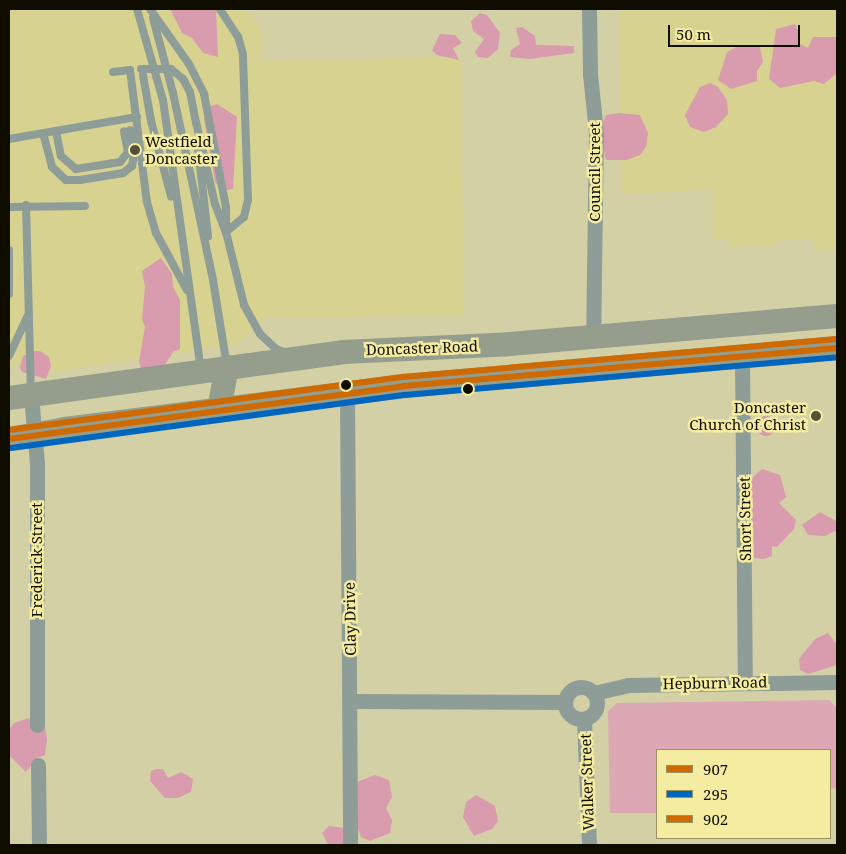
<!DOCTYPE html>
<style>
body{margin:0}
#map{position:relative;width:846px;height:854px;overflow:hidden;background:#d4d0a6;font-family:"Noto Serif",serif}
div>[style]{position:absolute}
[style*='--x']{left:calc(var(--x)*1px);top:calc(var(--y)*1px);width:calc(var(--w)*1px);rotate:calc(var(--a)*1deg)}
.built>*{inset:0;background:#d8d290}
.green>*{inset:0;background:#dba8b3}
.forest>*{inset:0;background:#d99bae}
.round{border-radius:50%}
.service>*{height:8px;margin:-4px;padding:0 4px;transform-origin:4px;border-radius:4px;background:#8e9d97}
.minor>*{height:15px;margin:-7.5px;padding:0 7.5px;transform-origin:7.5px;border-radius:7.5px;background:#8e9d97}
.minor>.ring{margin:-7.5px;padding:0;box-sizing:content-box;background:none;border:15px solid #8e9d97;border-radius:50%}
.primary>*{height:24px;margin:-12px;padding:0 12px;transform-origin:12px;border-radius:12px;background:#959d8c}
.service-bridge>*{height:8px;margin:-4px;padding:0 4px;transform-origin:4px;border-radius:4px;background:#8e9d97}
.bus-1>*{height:6px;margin:-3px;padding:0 3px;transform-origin:3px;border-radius:3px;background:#cf6a00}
.bus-2>*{height:6px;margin:-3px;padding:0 3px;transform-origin:3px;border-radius:3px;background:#0065bd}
.bus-3>*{height:6px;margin:-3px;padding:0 3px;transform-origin:3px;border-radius:3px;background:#cf6a00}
.dots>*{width:14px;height:14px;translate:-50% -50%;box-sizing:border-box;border:2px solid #f4eca0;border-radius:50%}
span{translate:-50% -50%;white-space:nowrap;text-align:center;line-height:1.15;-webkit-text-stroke:5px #f4eca0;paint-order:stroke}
.poi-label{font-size:15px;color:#0f0c00}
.left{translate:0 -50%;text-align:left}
.right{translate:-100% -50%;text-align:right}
.street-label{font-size:15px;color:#0f0c00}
.frame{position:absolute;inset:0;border:10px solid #0f0c00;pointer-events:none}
.legend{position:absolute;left:656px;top:749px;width:175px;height:90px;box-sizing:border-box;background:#f4eca0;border:1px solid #989260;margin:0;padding:6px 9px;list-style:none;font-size:15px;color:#0f0c00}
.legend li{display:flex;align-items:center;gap:10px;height:25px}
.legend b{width:25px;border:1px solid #989260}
.scale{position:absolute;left:668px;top:25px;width:132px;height:22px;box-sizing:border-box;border:2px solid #0f0c00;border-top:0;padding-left:6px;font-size:15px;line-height:18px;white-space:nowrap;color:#0f0c00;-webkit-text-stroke:4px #f4eca0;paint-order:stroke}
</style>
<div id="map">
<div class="built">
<div style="clip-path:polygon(9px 9px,245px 9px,262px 29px,260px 61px,461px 57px,464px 315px,265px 318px,238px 344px,45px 373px,9px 364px)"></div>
<div style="clip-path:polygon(620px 9px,837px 9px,837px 249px,814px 249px,813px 239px,778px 239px,778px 245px,730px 245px,729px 239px,714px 240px,714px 189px,621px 195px)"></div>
</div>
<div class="green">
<div style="clip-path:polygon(829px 700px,837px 708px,837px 788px,830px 789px,830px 750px,657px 750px,657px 813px,610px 813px,608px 711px,617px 703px)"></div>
</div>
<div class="forest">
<div style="clip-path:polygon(170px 9px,216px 9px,218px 57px,203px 53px,192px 38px,182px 33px)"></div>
<div style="clip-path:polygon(480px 13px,487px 15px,500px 33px,498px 49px,488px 58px,478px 57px,475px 52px,484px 39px,473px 31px,471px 21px)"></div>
<div style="clip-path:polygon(795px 24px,800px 34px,800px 44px,808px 48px,813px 37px,837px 37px,837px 73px,824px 84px,814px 81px,780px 88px,769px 79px,776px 29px)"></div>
<div style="clip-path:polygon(522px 27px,535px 36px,536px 45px,574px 46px,574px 53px,529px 59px,510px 57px,511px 50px,520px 44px,516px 28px)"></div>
<div style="clip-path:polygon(440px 34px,455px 35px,462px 43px,453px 48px,459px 60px,437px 55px,432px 50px)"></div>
<div style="clip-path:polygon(738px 46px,760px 47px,763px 62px,757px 71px,757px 81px,731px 89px,718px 80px,727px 52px)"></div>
<div style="clip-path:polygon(710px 83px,718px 87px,727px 100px,728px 114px,716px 127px,704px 132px,690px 127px,685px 115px,700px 87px)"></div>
<div style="clip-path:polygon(217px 104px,237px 117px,233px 189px,223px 191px,215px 182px,204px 119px,207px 107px)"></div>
<div style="clip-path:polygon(619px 113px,640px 115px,648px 133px,646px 147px,640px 155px,627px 160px,606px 160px,599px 133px,606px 115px)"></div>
<div style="clip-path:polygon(161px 258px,172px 274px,173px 287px,180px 300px,180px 349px,173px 352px,165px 365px,141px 370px,139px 361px,145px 327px,142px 319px,145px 287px,142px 271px)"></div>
<div style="clip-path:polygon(34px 351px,40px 351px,49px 357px,51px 366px,46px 379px,22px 372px,20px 367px,23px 356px)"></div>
<div class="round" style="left:756px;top:416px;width:20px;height:20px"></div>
<div style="clip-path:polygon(762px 469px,780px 475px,786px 497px,779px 503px,796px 520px,794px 529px,777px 547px,772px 546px,772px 556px,764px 559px,754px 558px,740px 549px,743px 486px)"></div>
<div style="clip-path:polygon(820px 512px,836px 521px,837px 530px,825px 536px,808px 535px,802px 525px)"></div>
<div style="clip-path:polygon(828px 633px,837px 645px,837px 665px,808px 674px,800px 670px,799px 659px,815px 639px)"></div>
<div style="clip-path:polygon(28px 718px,45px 727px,47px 739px,45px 755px,37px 758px,26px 772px,9px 755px,9px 730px,14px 723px)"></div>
<div style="clip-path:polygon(157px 769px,163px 769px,168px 778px,181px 772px,193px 779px,191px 792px,178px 798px,165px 798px,150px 781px,151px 771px)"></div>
<div style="clip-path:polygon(375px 775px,389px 780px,392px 797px,386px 808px,392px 820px,390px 833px,370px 841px,361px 837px,354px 818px,357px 782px)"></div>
<div style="clip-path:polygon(476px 795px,495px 806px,498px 821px,492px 829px,474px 836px,463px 817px,466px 802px)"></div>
<div style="clip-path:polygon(329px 826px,351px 829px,351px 845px,328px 845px,322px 833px)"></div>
</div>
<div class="service">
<div style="--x:137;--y:9;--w:95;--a:74.1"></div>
<div style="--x:163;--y:100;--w:272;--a:82"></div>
<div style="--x:150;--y:9;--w:67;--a:54.7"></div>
<div style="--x:189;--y:64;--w:34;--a:63"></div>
<div style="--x:204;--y:94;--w:115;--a:79"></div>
<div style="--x:226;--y:207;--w:25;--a:90"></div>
<div style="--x:226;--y:232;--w:75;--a:76.1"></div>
<div style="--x:244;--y:305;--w:33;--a:61"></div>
<div style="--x:260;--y:334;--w:22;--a:43"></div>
<div style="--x:276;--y:349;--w:9;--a:21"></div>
<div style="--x:153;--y:18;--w:78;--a:75.1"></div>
<div style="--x:173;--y:93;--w:191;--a:77.9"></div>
<div style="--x:213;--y:280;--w:87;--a:80.8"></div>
<div style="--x:113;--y:72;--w:17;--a:-7"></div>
<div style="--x:130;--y:70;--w:133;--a:82.7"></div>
<div style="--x:147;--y:202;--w:32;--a:74"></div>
<div style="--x:156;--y:233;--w:65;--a:61.5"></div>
<div style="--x:143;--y:75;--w:47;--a:80.1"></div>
<div style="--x:151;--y:121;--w:78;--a:75.1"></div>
<div style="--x:196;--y:122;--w:84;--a:77"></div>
<div style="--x:215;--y:204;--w:30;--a:69"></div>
<div style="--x:226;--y:232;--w:23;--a:-40"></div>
<div style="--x:244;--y:217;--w:17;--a:-77"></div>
<div style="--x:248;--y:200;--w:146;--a:-92"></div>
<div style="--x:243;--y:54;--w:18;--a:-106"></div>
<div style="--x:238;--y:37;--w:33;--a:-123"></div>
<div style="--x:56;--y:131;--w:25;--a:79"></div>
<div style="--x:61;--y:156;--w:20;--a:41"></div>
<div style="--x:76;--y:169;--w:45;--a:-9"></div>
<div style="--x:120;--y:162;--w:13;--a:-51"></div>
<div style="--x:128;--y:152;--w:21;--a:-101"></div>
<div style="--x:43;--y:133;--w:35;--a:75"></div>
<div style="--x:52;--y:167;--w:19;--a:43"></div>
<div style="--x:66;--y:180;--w:14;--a:0"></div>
<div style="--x:80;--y:180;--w:44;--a:-9.2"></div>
<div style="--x:123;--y:173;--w:11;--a:-38"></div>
<div style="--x:132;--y:166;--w:11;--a:-80"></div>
<div style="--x:134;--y:155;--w:25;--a:-99"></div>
<div style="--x:9;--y:139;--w:130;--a:-9.8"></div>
<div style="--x:198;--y:148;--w:89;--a:83.5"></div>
<div style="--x:26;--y:205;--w:188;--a:88.5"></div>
<div style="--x:9;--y:207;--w:76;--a:-0.8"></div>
<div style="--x:9;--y:250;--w:44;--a:90"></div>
<div style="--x:9;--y:356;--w:47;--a:-65.1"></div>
</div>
<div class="minor">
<div style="--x:589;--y:9;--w:65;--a:89.1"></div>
<div style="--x:590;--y:74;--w:58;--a:84.1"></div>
<div style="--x:596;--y:132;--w:204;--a:90.8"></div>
<div style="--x:742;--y:357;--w:325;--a:89.5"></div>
<div style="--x:347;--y:393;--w:452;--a:89.6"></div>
<div style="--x:31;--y:395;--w:68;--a:85"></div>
<div style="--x:37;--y:463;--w:262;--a:90"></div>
<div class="ring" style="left:565px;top:687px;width:17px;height:17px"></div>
<div style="--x:594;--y:693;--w:35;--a:-13"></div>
<div style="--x:628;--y:685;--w:209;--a:-0.8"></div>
<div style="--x:351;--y:701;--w:214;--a:0.3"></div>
<div style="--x:584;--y:719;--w:126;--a:87.7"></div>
<div style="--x:38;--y:765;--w:80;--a:89.3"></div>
</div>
<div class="primary">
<div style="--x:9;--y:398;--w:337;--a:-7.8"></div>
<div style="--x:343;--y:352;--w:167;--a:-2.7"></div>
<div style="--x:510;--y:344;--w:328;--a:-4.9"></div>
<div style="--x:219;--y:409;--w:43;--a:-79.2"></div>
<div style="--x:9;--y:439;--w:57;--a:-10.1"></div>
<div style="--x:65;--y:429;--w:342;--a:-7.2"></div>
<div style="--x:404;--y:386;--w:435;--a:-5"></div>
</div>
<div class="service-bridge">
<div style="--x:141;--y:69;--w:30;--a:0"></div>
<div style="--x:171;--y:69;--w:16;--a:40"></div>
<div style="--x:183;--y:79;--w:15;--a:62"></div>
<div style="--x:190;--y:92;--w:31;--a:79"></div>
</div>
<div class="bus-1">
<div style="--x:9;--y:439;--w:399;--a:-7.6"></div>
<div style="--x:404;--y:386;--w:435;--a:-5"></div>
</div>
<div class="bus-2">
<div style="--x:11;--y:448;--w:398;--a:-7.7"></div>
<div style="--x:405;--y:395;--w:434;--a:-5"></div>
</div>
<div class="bus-3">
<div style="--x:9;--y:430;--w:398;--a:-7.7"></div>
<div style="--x:403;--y:377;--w:435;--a:-5"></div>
</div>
<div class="dots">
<div style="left:135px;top:150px;background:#54513a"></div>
<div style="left:346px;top:385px;background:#0f0c00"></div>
<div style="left:468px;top:389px;background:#0f0c00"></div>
<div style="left:816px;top:416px;background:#54513a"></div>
</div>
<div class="poi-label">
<span class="left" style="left:145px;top:150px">Westfield<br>Doncaster</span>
<span class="right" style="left:806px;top:416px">Doncaster<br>Church of Christ</span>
</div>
<div class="street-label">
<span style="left:595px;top:172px;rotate:-90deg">Council Street</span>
<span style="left:422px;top:348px;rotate:-2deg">Doncaster Road</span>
<span style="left:745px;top:519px;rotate:-91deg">Short Street</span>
<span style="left:37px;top:560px;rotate:-90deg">Frederick Street</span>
<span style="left:350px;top:619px;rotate:-91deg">Clay Drive</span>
<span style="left:715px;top:683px;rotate:-1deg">Hepburn Road</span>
<span style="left:587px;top:782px;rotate:-92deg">Walker Street</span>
</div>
<div class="frame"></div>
<ul class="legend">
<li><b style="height:6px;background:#cf6a00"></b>907</li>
<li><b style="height:6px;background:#0065bd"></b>295</li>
<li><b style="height:6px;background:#cf6a00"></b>902</li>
</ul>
<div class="scale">50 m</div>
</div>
